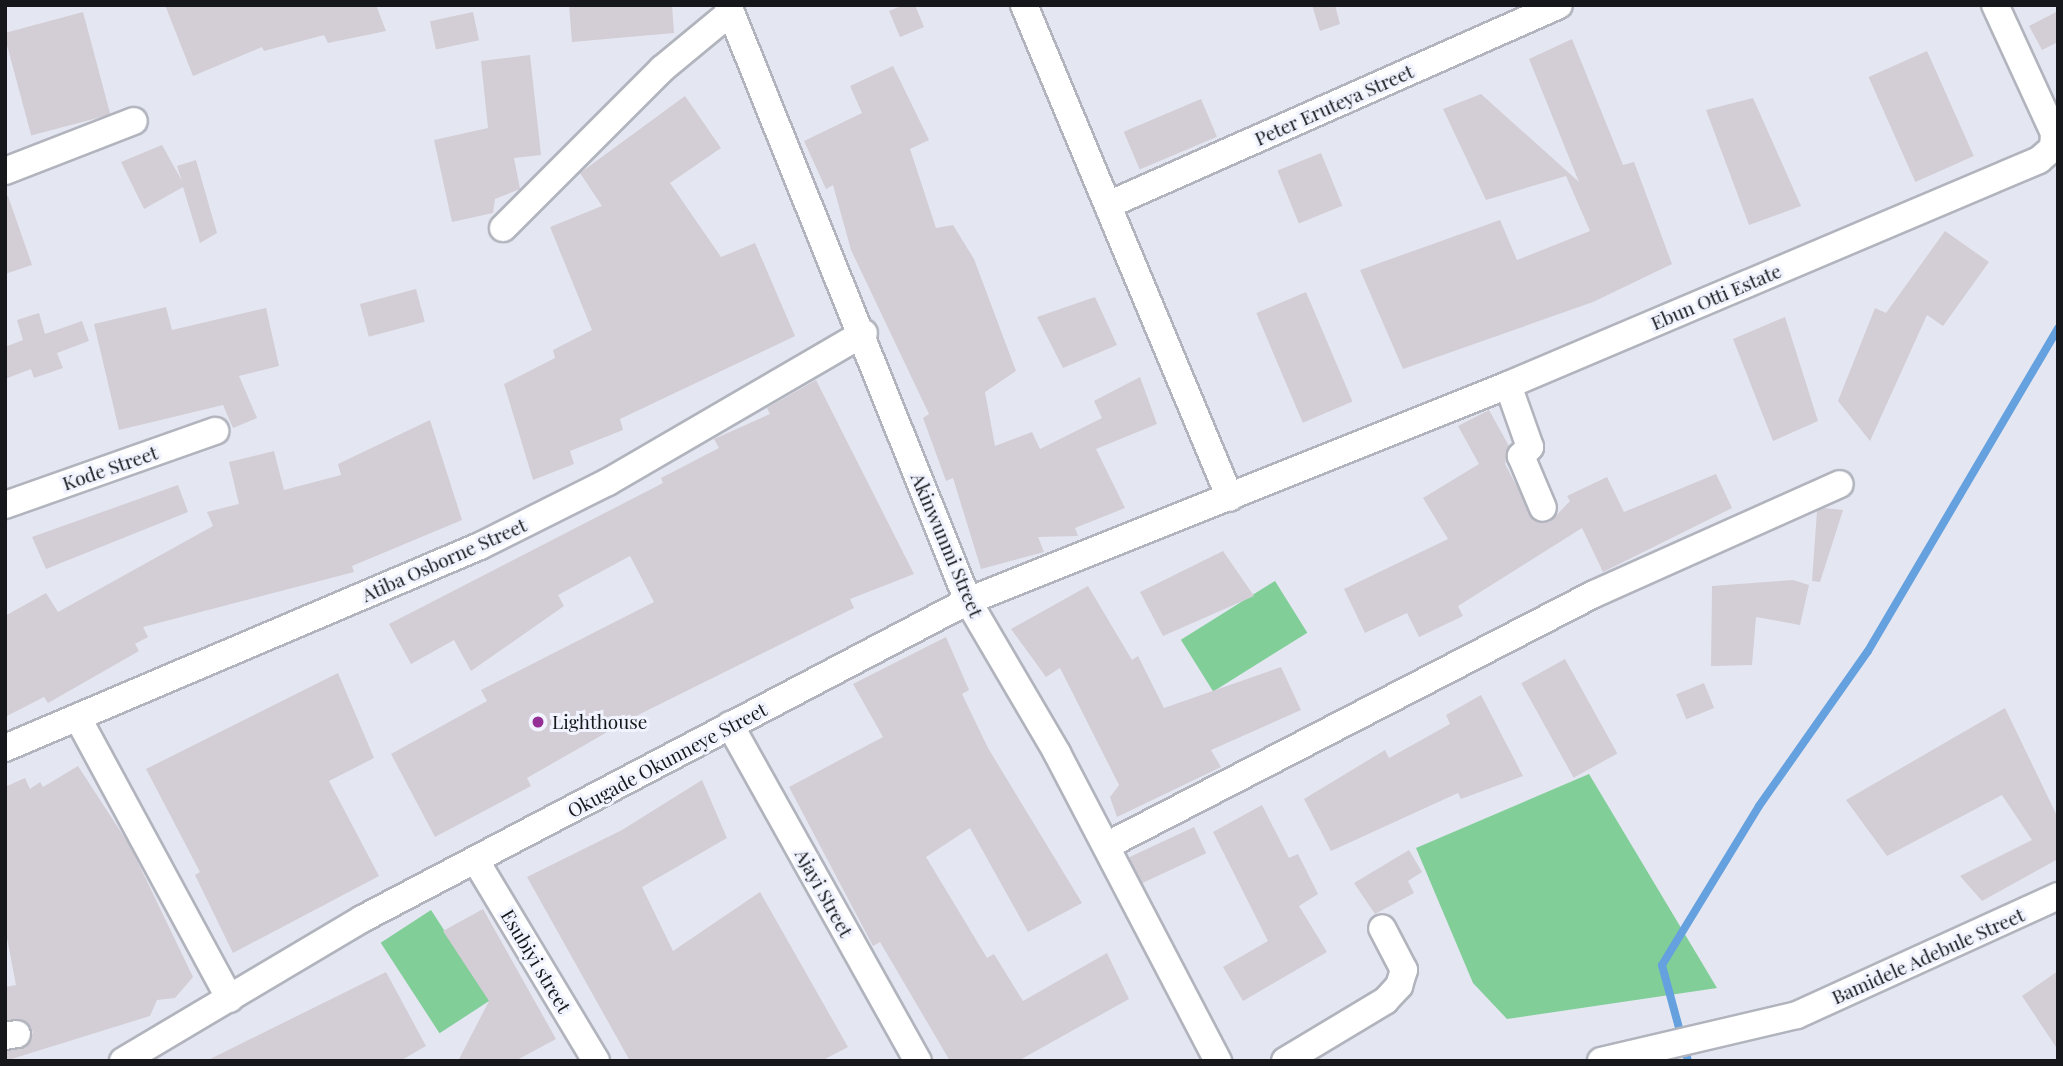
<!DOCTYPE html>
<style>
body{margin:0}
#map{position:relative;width:2063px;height:1066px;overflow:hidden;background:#e4e7f1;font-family:"Playfair Display",serif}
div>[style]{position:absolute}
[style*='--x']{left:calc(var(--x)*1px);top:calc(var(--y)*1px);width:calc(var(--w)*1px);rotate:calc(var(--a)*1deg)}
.green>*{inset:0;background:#82ce99;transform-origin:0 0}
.stream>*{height:8px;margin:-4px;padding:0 4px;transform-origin:4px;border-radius:4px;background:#65a0df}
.building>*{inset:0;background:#d3cdd5;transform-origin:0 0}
.roads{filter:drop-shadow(2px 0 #b1b4bd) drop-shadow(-2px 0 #b1b4bd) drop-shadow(0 2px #b1b4bd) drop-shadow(0 -2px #b1b4bd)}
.minor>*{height:26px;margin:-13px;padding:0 13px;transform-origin:13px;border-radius:13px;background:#fff}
.dots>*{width:19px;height:19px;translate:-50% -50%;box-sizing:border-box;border:4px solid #f1f4fe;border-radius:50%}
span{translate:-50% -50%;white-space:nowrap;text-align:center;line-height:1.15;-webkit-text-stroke:6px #f1f4fe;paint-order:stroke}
.street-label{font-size:19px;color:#16171b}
.poi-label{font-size:19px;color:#16171b}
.left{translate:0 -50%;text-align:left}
.frame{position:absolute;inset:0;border:7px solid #16171b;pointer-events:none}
</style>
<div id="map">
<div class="green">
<div style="left:1275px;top:581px;width:61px;height:111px;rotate:58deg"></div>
<div style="clip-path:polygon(1589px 774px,1717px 988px,1507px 1019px,1473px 983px,1416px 848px)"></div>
<div style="left:431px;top:910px;width:108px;height:60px;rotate:57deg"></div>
</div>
<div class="stream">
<div style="--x:1688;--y:1061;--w:99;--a:-105.2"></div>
<div style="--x:1662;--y:965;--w:186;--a:-58.6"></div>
<div style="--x:1759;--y:806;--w:189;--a:-54.9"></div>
<div style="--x:1868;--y:651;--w:375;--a:-59.5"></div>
</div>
<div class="building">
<div style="clip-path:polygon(165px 5px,376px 5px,386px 31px,328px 43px,324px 35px,264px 51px,262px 47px,193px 76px)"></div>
<div style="clip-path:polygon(569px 5px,672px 5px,674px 33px,572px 42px)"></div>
<div style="clip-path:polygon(904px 5px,915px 5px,924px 27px,900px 37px,889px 11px)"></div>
<div style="clip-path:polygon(1312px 5px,1335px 5px,1340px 24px,1320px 31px)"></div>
<div style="clip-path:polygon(2058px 11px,2058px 42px,2042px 50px,2029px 26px)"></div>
<div style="left:83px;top:12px;width:106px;height:82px;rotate:75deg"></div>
<div style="left:473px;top:12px;width:29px;height:44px;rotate:78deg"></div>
<div style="clip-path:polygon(1572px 39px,1623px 165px,1634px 162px,1672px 264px,1593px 302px,1403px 369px,1360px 270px,1500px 220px,1517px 260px,1590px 231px,1566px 176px,1486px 200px,1443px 109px,1481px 94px,1579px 182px,1529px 59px)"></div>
<div style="left:1927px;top:51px;width:115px;height:64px;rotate:66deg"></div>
<div style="clip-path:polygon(530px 55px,541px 155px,514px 158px,520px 189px,495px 199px,493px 213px,452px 222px,434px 140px,488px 128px,481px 61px)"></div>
<div style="clip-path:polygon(893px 66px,929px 140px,910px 149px,936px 228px,953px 225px,974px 259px,1016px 371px,985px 392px,995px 446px,1032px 432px,1040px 449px,1102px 418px,1094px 401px,1140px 377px,1157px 424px,1096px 449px,1125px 508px,1075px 528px,1078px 536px,1038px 537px,1044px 552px,981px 569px,953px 478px,946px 481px,923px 418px,929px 414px,851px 250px,833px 185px,826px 189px,804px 141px,862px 113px,850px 86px)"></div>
<div style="clip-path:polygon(685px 96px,721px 148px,670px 183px,721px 257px,755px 243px,795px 336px,620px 419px,623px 430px,570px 451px,574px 464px,533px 480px,504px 384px,555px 358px,553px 350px,592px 330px,550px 227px,602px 206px,580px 173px)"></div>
<div style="clip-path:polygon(1753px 98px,1801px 206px,1749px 225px,1706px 110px)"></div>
<div style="left:1201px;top:99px;width:41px;height:84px;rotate:67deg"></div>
<div style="clip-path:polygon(162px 145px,182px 181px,177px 166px,196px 160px,217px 233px,200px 243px,183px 187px,144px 209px,121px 162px)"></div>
<div style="left:1321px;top:153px;width:57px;height:47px;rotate:68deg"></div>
<div style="clip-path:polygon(8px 196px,32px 265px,5px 274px,5px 197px)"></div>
<div style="clip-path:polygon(1945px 231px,1989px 262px,1943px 326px,1927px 315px,1870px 441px,1838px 401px,1875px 308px,1886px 313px)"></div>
<div style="left:416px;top:289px;width:34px;height:58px;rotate:75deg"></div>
<div style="left:1306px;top:292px;width:119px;height:54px;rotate:67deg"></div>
<div style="clip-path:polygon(1095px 297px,1117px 345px,1063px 368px,1037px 317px)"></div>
<div style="clip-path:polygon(166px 307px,172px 330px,266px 308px,279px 366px,239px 376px,257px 418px,233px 428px,223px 405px,119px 430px,94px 324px)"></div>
<div style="clip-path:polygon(39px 313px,45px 334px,82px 321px,89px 341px,57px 353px,63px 368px,34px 378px,31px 369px,5px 379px,5px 347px,23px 340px,17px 320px)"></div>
<div style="clip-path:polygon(1785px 317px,1818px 421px,1773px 441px,1733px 339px)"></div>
<div style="clip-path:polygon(816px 380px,914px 574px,850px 599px,854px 608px,630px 719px,527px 778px,531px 786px,435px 837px,391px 754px,487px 701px,481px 690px,654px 602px,630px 556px,558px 595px,564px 606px,471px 671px,454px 640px,411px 664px,389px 624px,663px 483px,661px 478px,719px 448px,714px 439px,770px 414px,767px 408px)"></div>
<div style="clip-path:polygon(1489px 410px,1509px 446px,1505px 464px,1536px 522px,1550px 522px,1570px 501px,1567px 496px,1607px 477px,1624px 512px,1716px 474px,1732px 508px,1603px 572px,1582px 528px,1458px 606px,1463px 616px,1419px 637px,1407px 613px,1365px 633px,1344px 589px,1448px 539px,1423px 498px,1479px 464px,1458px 426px)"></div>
<div style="clip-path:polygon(430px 420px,462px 520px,352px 566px,354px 572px,143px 627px,148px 637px,135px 644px,139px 651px,48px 703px,44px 697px,5px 717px,5px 616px,46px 593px,58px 612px,213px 526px,207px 512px,239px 504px,229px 462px,274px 451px,284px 490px,341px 475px,338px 464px)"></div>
<div style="clip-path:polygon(178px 485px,188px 512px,46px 569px,32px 537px)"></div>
<div style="clip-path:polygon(1824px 508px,1843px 510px,1820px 582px,1812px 581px,1817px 511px)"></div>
<div style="clip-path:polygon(1223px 551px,1254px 596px,1163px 636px,1140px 592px)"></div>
<div style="clip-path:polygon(1793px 580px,1809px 585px,1800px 625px,1756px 617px,1752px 665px,1711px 666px,1712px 586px)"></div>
<div style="clip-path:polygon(1088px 586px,1132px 660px,1138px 656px,1164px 708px,1281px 667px,1301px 710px,1211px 750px,1221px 767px,1117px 817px,1110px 797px,1119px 785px,1060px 668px,1046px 677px,1011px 629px)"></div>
<div style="clip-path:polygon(946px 637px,969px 690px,962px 694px,988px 748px,1082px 903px,1028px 932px,970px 828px,926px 857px,987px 958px,994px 954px,1023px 1001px,1107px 953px,1129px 999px,1018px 1061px,950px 1061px,880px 942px,873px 946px,789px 787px,883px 737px,853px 684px)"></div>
<div style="left:1565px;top:659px;width:108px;height:50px;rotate:61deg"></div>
<div style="clip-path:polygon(338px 673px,374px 758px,329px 781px,379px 876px,233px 953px,195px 875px,200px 872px,146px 769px)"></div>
<div style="left:1704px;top:683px;width:27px;height:30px;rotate:68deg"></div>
<div style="clip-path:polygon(1481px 695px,1523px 776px,1461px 799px,1458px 793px,1331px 851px,1304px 799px,1385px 750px,1389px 758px,1450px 724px,1446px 715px)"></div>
<div style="clip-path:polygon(2005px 708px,2058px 818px,2058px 859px,1982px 901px,1960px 876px,2032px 840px,2002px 795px,1887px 856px,1846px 800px)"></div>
<div style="clip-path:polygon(78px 766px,130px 846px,193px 977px,175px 998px,157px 1000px,150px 1016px,5px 1061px,5px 1051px,26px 1047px,33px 1032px,23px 1020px,5px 1020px,5px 987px,16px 985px,5px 928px,5px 787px,25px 778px,30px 789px,40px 782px,43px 787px)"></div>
<div style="clip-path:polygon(702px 780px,727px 838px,642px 887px,673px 951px,760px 892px,848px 1047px,821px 1061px,630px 1061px,527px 877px,622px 830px)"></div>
<div style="clip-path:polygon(1262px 805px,1289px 858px,1298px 854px,1318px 894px,1299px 906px,1327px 952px,1243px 1001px,1223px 967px,1268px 941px,1213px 832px)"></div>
<div style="left:1194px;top:827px;width:29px;height:72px;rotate:65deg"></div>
<div style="clip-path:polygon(1409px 850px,1422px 872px,1408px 881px,1414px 893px,1375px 914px,1354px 883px)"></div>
<div style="clip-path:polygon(483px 909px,556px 1039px,515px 1061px,458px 1061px,489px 1001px,443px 931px)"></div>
<div style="clip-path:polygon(2058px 971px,2058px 1050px,2022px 996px)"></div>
<div style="clip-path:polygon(386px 972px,426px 1046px,400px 1061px,206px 1061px)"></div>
</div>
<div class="roads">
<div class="minor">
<div style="--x:728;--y:5;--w:643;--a:68.07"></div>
<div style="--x:968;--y:601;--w:176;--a:59.6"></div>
<div style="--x:1057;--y:753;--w:348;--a:62.4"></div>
<div style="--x:1024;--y:5;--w:534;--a:67.32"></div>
<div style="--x:5;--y:171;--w:138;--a:-21.2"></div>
<div style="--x:1108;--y:205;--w:493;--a:-23.9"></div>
<div style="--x:503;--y:228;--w:225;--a:-45"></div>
<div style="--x:662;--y:69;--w:89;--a:-39.6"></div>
<div style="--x:1508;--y:385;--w:66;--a:70.5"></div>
<div style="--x:1530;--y:447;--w:13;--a:135"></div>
<div style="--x:1521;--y:456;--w:56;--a:67.1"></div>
<div style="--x:5;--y:505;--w:223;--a:-19.4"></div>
<div style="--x:79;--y:720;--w:317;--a:61.6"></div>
<div style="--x:730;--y:725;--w:385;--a:60.8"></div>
<div style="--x:5;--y:748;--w:516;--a:-23.04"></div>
<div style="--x:480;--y:546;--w:143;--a:-26.6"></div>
<div style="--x:608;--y:482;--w:296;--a:-30.2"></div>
<div style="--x:1106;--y:846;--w:549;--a:-27.31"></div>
<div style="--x:1594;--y:594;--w:269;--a:-24.1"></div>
<div style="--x:476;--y:861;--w:233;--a:59"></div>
<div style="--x:5;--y:1036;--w:12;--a:-9"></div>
<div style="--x:123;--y:1061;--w:278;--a:-30.7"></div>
<div style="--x:362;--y:919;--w:684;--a:-27.69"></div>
<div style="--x:968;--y:601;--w:582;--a:-21.8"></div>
<div style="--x:1508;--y:385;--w:577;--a:-22.96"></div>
<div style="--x:2039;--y:160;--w:18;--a:-41"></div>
<div style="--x:2053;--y:148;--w:15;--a:-86"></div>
<div style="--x:2054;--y:133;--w:141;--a:-114.7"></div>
<div style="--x:1285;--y:1061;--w:117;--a:-31"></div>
<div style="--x:1385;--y:1001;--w:21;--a:-47"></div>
<div style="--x:1399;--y:986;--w:17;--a:-73"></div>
<div style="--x:1404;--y:970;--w:47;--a:-117.6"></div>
<div style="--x:1601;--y:1061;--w:201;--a:-13.2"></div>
<div style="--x:1797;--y:1015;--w:287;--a:-24.5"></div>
</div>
</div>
<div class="dots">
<div style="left:538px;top:722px;background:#942f95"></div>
</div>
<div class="street-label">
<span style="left:1334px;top:105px;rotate:-24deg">Peter Eruteya Street</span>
<span style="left:1716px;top:297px;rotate:-23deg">Ebun Otti Estate</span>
<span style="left:110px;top:468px;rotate:-19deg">Kode Street</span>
<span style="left:947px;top:545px;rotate:67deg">Akinwunmi Street</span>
<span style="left:444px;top:560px;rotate:-24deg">Atiba Osborne Street</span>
<span style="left:667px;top:760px;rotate:-28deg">Okugade Okunneye Street</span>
<span style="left:824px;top:893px;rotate:61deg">Ajayi Street</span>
<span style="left:1928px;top:956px;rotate:-24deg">Bamidele Adebule Street</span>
<span style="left:536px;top:961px;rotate:59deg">Esubiyi street</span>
</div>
<div class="poi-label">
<span class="left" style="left:552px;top:722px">Lighthouse</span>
</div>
<div class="frame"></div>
</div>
